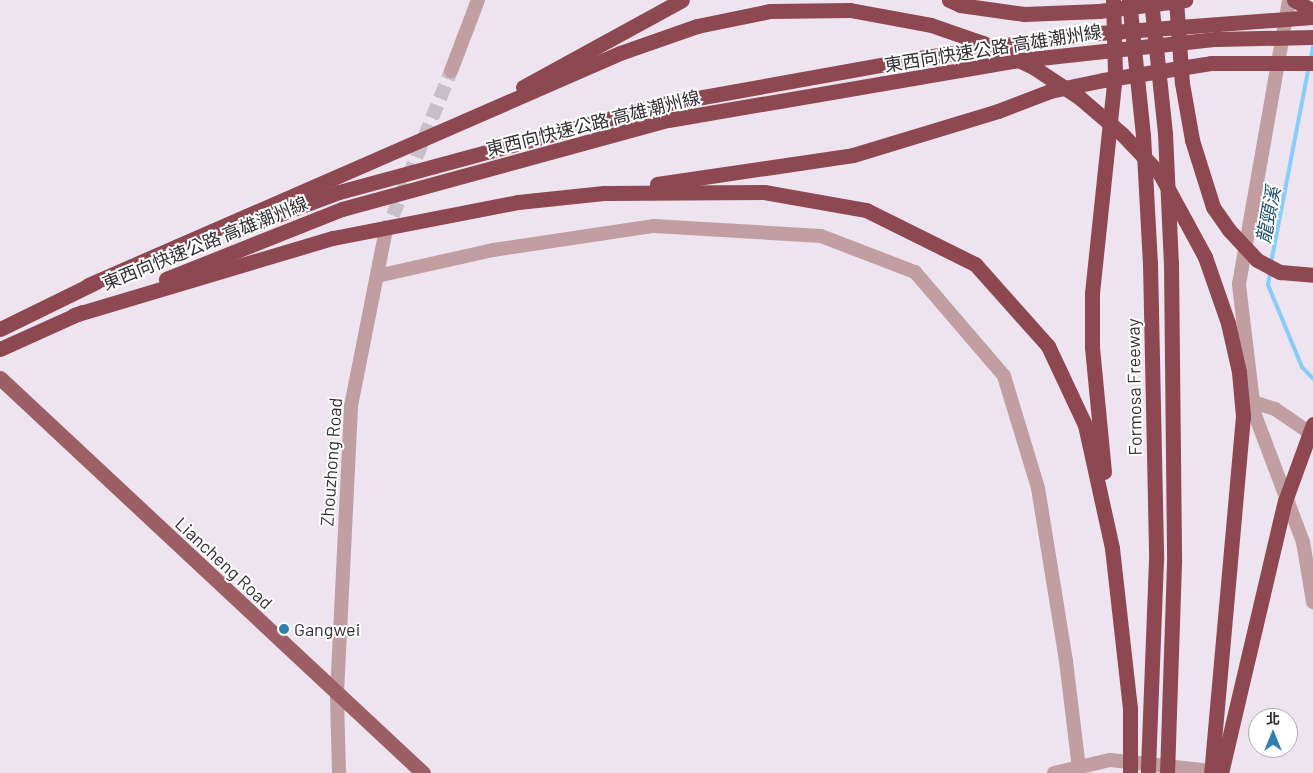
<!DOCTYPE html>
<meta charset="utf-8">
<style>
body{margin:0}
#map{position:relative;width:1313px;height:773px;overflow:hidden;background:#eee4f0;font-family:Barlow,"Noto Sans TC",sans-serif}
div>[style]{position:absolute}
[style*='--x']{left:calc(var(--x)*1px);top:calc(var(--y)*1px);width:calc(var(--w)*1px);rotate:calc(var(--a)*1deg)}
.stream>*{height:4px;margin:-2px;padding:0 2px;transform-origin:2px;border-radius:2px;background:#88ccfa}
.minor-tunnel>*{height:14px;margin-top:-7px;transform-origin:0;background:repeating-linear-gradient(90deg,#c8bfca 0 14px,transparent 0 21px)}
.minor>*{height:14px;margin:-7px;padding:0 7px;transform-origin:7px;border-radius:7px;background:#c19ea1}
.major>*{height:15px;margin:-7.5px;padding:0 7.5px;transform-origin:7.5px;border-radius:7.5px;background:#9c5f66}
.highway>*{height:15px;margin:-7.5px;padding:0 7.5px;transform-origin:7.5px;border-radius:7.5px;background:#8d4852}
.dots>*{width:14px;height:14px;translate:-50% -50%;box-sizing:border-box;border:2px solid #fff;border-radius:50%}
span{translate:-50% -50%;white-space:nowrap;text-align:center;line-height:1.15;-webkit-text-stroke:4px #fff;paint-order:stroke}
.street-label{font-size:18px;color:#312d32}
.poi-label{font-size:18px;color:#312d32}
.left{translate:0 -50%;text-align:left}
.water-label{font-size:19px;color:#1a4d6c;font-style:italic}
.north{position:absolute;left:1248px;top:708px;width:50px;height:50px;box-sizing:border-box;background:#fff;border:1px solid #adabad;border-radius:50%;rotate:0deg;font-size:14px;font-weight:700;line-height:20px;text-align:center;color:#312d32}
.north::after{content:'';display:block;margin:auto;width:18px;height:22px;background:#2e80b1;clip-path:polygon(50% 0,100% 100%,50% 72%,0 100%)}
</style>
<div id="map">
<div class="stream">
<div style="--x:1311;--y:59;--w:12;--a:-81"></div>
<div style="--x:1271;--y:263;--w:201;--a:-79.1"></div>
<div style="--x:1270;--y:272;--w:13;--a:99"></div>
<div style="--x:1268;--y:285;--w:89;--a:67.5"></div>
<div style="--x:1302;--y:367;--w:16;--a:47"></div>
</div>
<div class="minor-tunnel">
<div style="--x:385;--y:235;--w:177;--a:-68.1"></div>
</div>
<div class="minor">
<div style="--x:451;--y:71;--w:76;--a:-69.2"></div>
<div style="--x:377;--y:276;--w:119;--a:-12.6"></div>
<div style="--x:493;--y:250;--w:163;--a:-8.5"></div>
<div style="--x:654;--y:226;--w:167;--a:3.4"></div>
<div style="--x:821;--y:236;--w:101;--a:21"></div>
<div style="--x:915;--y:272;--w:137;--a:49.4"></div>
<div style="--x:1004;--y:376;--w:117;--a:73.1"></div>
<div style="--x:1038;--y:488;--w:175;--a:80.8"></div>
<div style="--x:1066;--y:661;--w:108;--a:83.1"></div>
<div style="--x:1253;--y:402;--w:119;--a:-96.8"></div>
<div style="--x:1239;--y:284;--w:288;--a:-80"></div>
<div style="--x:1313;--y:435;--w:46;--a:-145.6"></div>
<div style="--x:1275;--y:409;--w:23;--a:-162"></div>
<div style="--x:1253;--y:402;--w:13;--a:81"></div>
<div style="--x:1255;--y:415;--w:136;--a:69.3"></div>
<div style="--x:1303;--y:542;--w:61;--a:80.5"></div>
<div style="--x:339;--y:773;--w:79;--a:-91.5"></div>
<div style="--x:337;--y:694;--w:288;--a:-87.2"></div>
<div style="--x:351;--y:406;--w:174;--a:-78.8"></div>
<div style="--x:1054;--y:773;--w:57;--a:-13.1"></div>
<div style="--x:1110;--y:760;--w:112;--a:6.2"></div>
</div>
<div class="major">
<div style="--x:0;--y:378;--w:579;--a:43.04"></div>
</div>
<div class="highway">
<div style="--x:949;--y:0;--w:12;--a:24"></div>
<div style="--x:960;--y:5;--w:65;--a:8"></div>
<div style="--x:1024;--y:14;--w:75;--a:-2.3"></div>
<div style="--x:1099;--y:11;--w:87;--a:-7.3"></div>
<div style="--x:1129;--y:0;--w:136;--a:84.1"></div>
<div style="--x:1143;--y:135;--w:128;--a:86.9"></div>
<div style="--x:1150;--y:263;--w:297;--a:88.8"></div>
<div style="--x:1156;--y:560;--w:213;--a:92.2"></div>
<div style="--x:1151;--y:0;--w:134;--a:84"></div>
<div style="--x:1165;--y:133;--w:131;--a:87.4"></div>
<div style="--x:1171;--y:264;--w:299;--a:89.4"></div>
<div style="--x:1174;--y:563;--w:210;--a:91.9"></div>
<div style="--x:1176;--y:0;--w:83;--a:85.9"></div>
<div style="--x:1182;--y:83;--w:58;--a:80"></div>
<div style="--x:1192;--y:140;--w:70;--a:72.6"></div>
<div style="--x:1213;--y:207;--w:28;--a:55"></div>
<div style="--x:1229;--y:230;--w:41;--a:47"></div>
<div style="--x:1257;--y:260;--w:26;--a:28"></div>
<div style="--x:1280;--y:272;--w:33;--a:5"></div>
<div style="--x:1294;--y:0;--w:22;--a:30"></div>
<div style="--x:523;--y:87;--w:181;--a:-28.7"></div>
<div style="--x:657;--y:184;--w:198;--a:-8.4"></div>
<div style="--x:853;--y:155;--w:152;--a:-16.9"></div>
<div style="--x:998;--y:111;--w:56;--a:-21"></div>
<div style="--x:1050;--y:91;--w:54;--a:-11.7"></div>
<div style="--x:1103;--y:80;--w:109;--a:-8.9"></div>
<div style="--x:1211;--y:63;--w:102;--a:0"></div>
<div style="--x:235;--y:231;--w:111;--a:-20.6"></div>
<div style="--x:339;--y:192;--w:337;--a:-15.2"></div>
<div style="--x:664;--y:104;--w:253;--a:-10.2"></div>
<div style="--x:913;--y:59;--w:162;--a:-8.5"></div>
<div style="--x:1073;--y:35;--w:241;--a:-4.3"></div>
<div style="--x:166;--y:279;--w:189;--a:-21.7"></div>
<div style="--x:342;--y:209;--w:338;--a:-15.3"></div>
<div style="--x:668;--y:120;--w:349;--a:-9.7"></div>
<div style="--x:1012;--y:61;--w:205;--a:-6.2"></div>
<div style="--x:1216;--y:39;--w:97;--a:-1.2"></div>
<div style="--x:88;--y:285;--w:580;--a:-23.56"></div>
<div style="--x:620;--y:53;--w:82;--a:-19.3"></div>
<div style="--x:697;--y:26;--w:75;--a:-11.6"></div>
<div style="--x:770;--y:11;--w:80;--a:-0.7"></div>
<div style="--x:850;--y:10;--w:82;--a:10.5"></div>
<div style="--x:931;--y:25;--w:55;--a:19.1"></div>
<div style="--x:983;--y:43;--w:55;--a:25.6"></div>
<div style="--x:1033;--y:67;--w:56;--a:33.4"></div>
<div style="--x:1080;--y:98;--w:55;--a:40.6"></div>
<div style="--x:1122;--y:134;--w:55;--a:46.5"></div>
<div style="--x:1160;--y:174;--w:94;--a:61.5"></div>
<div style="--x:1205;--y:257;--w:70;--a:70.8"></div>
<div style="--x:1228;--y:323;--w:50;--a:77.3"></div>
<div style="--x:1239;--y:372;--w:44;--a:84.8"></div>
<div style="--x:1243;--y:416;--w:358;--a:95.1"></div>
<div style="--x:74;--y:315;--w:270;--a:-16.6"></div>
<div style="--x:333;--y:238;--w:188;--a:-11"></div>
<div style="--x:518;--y:202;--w:86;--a:-6"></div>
<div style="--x:604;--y:193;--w:160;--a:-0.4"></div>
<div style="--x:764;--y:192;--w:104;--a:10"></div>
<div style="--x:866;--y:210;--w:122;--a:26.4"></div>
<div style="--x:975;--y:264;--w:110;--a:48.3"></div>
<div style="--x:1048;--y:346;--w:87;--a:64.9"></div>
<div style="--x:1085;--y:425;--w:126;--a:77.6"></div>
<div style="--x:1112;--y:548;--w:162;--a:83.6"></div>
<div style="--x:1130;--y:709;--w:64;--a:90"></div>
<div style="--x:0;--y:329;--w:107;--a:-26.1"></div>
<div style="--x:0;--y:349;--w:90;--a:-24.3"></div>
<div style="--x:1104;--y:472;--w:126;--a:-95.5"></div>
<div style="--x:1092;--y:347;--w:54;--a:-90"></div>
<div style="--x:1092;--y:293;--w:220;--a:-84"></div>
<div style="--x:1115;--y:74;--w:74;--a:-91.5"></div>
<div style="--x:1221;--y:773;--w:279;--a:-76.8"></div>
<div style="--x:1285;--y:501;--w:82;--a:-70"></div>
</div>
<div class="dots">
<div style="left:284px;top:629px;background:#2e80b1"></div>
</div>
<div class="street-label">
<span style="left:993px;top:48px;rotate:-9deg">東西向快速公路 高雄潮州線</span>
<span style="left:593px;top:123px;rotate:-14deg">東西向快速公路 高雄潮州線</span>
<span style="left:205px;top:243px;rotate:-22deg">東西向快速公路 高雄潮州線</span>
<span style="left:1134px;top:387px;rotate:-91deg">Formosa Freeway</span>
<span style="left:331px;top:462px;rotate:-86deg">Zhouzhong Road</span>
<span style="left:224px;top:563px;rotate:43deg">Liancheng Road</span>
</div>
<div class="poi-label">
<span class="left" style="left:294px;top:629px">Gangwei</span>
</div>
<div class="water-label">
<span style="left:1268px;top:215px;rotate:-79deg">龍頸溪</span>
</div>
<div class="north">北</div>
</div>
